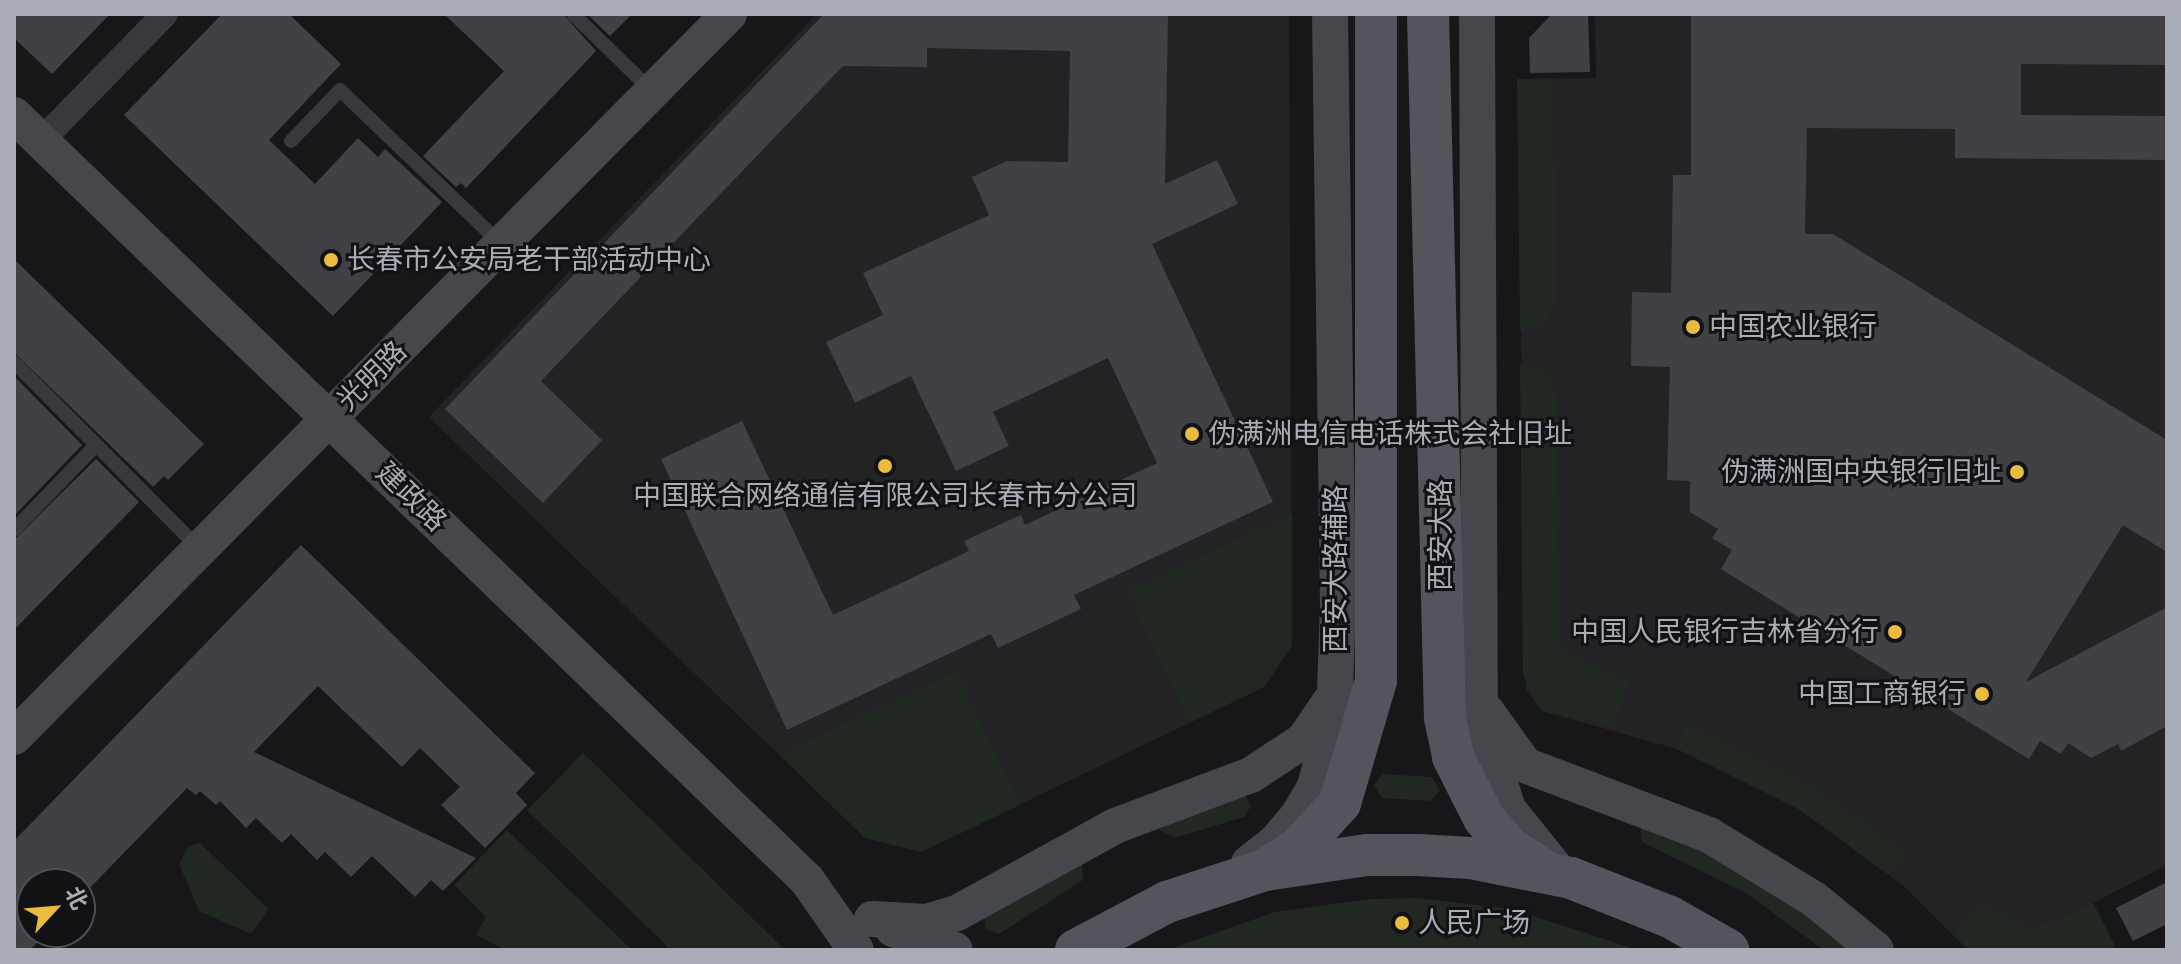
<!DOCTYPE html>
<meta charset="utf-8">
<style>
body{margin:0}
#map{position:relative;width:2181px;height:964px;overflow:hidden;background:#171618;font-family:"Varela Round","Noto Sans SC",sans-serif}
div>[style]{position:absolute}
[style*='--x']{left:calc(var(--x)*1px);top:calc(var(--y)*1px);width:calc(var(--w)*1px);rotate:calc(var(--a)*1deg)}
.built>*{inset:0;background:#232225}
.green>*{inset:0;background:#212822}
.building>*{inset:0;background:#414145}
.lane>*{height:14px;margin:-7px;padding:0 7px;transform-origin:7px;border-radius:7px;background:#38383d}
.street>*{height:26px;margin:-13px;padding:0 13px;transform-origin:13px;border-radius:13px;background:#38383d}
.secondary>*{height:36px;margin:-18px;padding:0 18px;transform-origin:18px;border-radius:18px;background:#46474d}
.primary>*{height:42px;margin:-21px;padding:0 21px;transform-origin:21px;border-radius:21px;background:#54555c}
.dots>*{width:22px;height:22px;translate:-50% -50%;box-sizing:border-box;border:4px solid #121113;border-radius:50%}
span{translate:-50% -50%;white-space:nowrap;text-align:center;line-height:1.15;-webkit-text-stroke:6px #121113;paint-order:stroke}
.poi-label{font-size:28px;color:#a9adb8}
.left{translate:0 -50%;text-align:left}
.right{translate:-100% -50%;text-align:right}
.street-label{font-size:28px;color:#a9adb8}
.frame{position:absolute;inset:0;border:16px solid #a9adb8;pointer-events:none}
.north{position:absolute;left:16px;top:868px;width:80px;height:80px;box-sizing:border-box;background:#121113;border:2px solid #4e4f55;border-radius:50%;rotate:64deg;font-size:22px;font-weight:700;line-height:32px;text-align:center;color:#a9adb8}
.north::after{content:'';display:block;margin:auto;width:28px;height:36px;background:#e9bc3e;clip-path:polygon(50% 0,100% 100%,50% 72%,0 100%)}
</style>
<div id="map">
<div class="built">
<div style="clip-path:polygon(817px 14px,1289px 14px,1292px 645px,1264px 687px,921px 852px,865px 838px,429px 417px)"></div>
<div style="clip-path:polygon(1595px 14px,2167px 14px,2167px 865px,2093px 903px,2115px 946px,1968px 950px,1905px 887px,1797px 808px,1677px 749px,1542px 711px,1526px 689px,1517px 79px,1596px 78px)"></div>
</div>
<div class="green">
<div style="clip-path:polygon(1517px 79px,1554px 79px,1556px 304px,1546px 321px,1524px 330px,1520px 330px)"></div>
<div style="clip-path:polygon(1520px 363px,1547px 372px,1557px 393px,1559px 647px,1630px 683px,1614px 727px,1542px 711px,1523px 675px)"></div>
<div style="clip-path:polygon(1292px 514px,1292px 645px,1264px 687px,1189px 723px,1127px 591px)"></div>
<div style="clip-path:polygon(957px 671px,1020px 805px,921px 852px,865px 838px,779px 754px)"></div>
<div style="clip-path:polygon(1687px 724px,1811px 785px,1906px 854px,1890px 875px,1797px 808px,1677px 749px)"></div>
<div style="clip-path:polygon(583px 753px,785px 950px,671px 950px,527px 810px)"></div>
<div style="clip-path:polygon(1383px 774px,1432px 777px,1440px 791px,1430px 801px,1382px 798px,1374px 785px)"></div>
<div style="clip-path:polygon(1245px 795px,1251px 806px,1244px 817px,1175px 838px,1160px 830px,1160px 824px)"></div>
<div style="clip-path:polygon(1640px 824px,1759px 873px,1848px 950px,1824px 950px,1746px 893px,1642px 842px)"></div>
<div style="clip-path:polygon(507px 830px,632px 950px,505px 950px,476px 935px,486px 917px,454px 885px)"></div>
<div style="clip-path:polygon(200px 843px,269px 909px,251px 934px,199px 911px,179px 864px,188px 847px)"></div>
<div style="clip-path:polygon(1082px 863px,1083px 880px,999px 934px,986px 929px,984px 915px)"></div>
<div style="clip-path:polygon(1417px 898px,1512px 909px,1638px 950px,1167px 950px,1275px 912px,1370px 899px)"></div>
<div style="clip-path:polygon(2093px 903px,2115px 946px,2107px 950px,1968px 950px,1954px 934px,1977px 904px,2028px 927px,2056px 922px)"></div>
</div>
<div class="building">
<div style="clip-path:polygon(14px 14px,110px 14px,52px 74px,14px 38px)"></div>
<div style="clip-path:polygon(222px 14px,289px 14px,341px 64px,269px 140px,315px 184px,358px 138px,378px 157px,385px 149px,442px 202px,333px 316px,124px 115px)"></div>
<div style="clip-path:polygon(444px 14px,563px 14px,596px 51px,466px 188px,461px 183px,456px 187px,423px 156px,504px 71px)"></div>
<div style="clip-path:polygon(587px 14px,632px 14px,610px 36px)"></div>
<div style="clip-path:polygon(824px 14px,1168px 14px,1165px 184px,1217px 160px,1238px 204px,1152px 244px,1273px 502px,1074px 595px,1081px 609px,998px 648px,991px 634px,787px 730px,661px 459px,742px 421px,833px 615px,969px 551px,964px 541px,1021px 515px,1025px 525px,1157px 463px,1108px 358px,993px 412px,1009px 446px,956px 471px,911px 376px,855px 403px,826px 342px,883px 315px,863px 273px,989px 215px,972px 177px,1007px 161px,1068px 162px,1070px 51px,927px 48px,927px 67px,843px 66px,541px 381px,602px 440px,543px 503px,445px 409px)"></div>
<div style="clip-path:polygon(1691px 14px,2167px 14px,2167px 65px,2021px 64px,2021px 115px,2167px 116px,2167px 160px,1955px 158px,1955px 129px,1807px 128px,1805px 234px,1833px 234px,2167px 440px,2167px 552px,2123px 525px,2026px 682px,2167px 607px,2167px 726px,2121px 751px,2118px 744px,2091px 758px,2068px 743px,2061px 754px,2040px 741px,2029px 759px,1721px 569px,1732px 550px,1712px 538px,1718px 529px,1690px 512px,1690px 481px,1667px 480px,1670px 367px,1631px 366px,1632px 292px,1671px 293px,1673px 175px,1691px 175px)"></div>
<div style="clip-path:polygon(1588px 15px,1590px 72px,1530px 73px,1529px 38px,1550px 16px)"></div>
<div style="clip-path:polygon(14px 259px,204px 444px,168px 480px,164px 476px,153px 487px,14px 352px)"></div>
<div style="clip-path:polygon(14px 376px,82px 445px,14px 516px)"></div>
<div style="clip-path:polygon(96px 459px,139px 502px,14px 630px,14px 540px)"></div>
<div style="clip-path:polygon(301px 545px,535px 773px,516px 793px,527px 805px,485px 848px,441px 805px,460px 787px,420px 748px,402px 767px,318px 686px,254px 752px,476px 858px,443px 891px,431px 880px,415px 897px,372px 856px,351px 877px,325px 852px,317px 860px,291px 834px,282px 843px,256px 818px,246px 828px,220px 801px,216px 805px,200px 791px,196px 795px,187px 788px,80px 898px,80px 884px,32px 884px,32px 932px,47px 932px,30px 950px,14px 950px,14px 841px)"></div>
<div style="clip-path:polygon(2167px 882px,2167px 924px,2133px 941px,2116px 908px)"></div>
</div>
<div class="lane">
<div style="--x:573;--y:14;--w:110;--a:44.3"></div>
<div style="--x:291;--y:141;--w:71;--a:-46.1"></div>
<div style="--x:340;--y:90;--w:223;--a:43.7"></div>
<div style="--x:14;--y:362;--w:264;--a:45.2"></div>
<div style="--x:14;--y:530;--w:118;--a:-46"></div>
</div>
<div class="street">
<div style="--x:41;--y:141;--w:177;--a:-45.7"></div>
</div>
<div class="secondary">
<div style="--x:1477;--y:14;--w:707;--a:89.76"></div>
<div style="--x:1480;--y:721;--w:92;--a:72.3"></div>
<div style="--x:1508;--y:809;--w:72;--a:51.2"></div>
<div style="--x:14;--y:115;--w:1102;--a:43.97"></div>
<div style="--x:807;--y:880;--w:85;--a:55"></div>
<div style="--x:1487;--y:712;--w:65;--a:54.4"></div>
<div style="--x:1525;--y:765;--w:197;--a:20.8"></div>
<div style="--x:1709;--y:835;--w:123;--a:31.4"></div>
<div style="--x:1814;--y:899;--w:80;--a:39.4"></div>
<div style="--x:14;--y:737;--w:1017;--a:-45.32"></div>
<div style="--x:1249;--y:863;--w:33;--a:-38"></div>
<div style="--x:1275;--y:843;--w:34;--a:-50"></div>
<div style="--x:1297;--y:817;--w:33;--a:-59"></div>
<div style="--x:1314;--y:789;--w:72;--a:-73.8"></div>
<div style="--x:1334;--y:720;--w:113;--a:-88"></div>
<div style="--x:1338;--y:607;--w:593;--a:-90.77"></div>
<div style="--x:872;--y:919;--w:55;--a:3.1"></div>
<div style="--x:927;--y:922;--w:31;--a:-17"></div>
<div style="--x:957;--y:913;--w:180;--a:-28.8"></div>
<div style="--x:1115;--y:826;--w:145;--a:-20.6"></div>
<div style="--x:1251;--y:775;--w:64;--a:-33.4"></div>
<div style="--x:1304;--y:740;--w:45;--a:-56"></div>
<div style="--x:893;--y:929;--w:65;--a:18.7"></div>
</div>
<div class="primary">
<div style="--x:1428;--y:14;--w:704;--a:88.62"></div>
<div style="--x:1445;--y:718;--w:40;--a:78"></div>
<div style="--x:1453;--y:757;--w:68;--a:63.1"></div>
<div style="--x:1484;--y:818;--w:38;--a:50"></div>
<div style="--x:1508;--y:847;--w:48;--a:33"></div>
<div style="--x:1265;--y:870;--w:40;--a:-32.9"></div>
<div style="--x:1299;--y:848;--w:61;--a:-47.7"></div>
<div style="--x:1340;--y:803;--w:127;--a:-73.6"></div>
<div style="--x:1376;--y:681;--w:667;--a:-90"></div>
<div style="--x:1076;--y:950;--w:103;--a:-27.8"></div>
<div style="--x:1167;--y:902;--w:103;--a:-18.1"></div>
<div style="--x:1265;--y:870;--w:103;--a:-8.4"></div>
<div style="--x:1367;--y:855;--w:51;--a:0"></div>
<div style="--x:1418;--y:855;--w:52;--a:3.3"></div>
<div style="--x:1470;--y:858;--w:103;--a:11.2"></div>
<div style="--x:1571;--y:878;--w:106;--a:21.5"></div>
<div style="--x:1670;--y:917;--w:67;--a:29.6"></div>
</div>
<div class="dots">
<div style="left:331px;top:260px;background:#e9bc3e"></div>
<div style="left:1693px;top:327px;background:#e9bc3e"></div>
<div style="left:1192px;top:434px;background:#e9bc3e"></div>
<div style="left:885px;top:466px;background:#e9bc3e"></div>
<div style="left:2017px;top:472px;background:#e9bc3e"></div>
<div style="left:1895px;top:632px;background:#e9bc3e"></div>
<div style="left:1982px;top:694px;background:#e9bc3e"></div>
<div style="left:1402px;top:923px;background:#e9bc3e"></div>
</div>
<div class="poi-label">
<span class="left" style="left:347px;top:260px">长春市公安局老干部活动中心</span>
<span class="left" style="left:1709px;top:327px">中国农业银行</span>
<span class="left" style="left:1208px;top:434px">伪满洲电信电话株式会社旧址</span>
<span class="right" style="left:2001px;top:472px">伪满洲国中央银行旧址</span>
<span style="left:885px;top:496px">中国联合网络通信有限公司长春市分公司</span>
<span class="right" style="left:1879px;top:632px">中国人民银行吉林省分行</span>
<span class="right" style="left:1966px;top:694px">中国工商银行</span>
<span class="left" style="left:1418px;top:923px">人民广场</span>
</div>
<div class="street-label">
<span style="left:372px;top:376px;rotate:-45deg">光明路</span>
<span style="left:411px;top:497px;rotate:44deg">建政路</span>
<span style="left:1441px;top:535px;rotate:-90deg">西安大路</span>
<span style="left:1336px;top:569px;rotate:-90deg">西安大路辅路</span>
</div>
<div class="frame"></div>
<div class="north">北</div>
</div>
